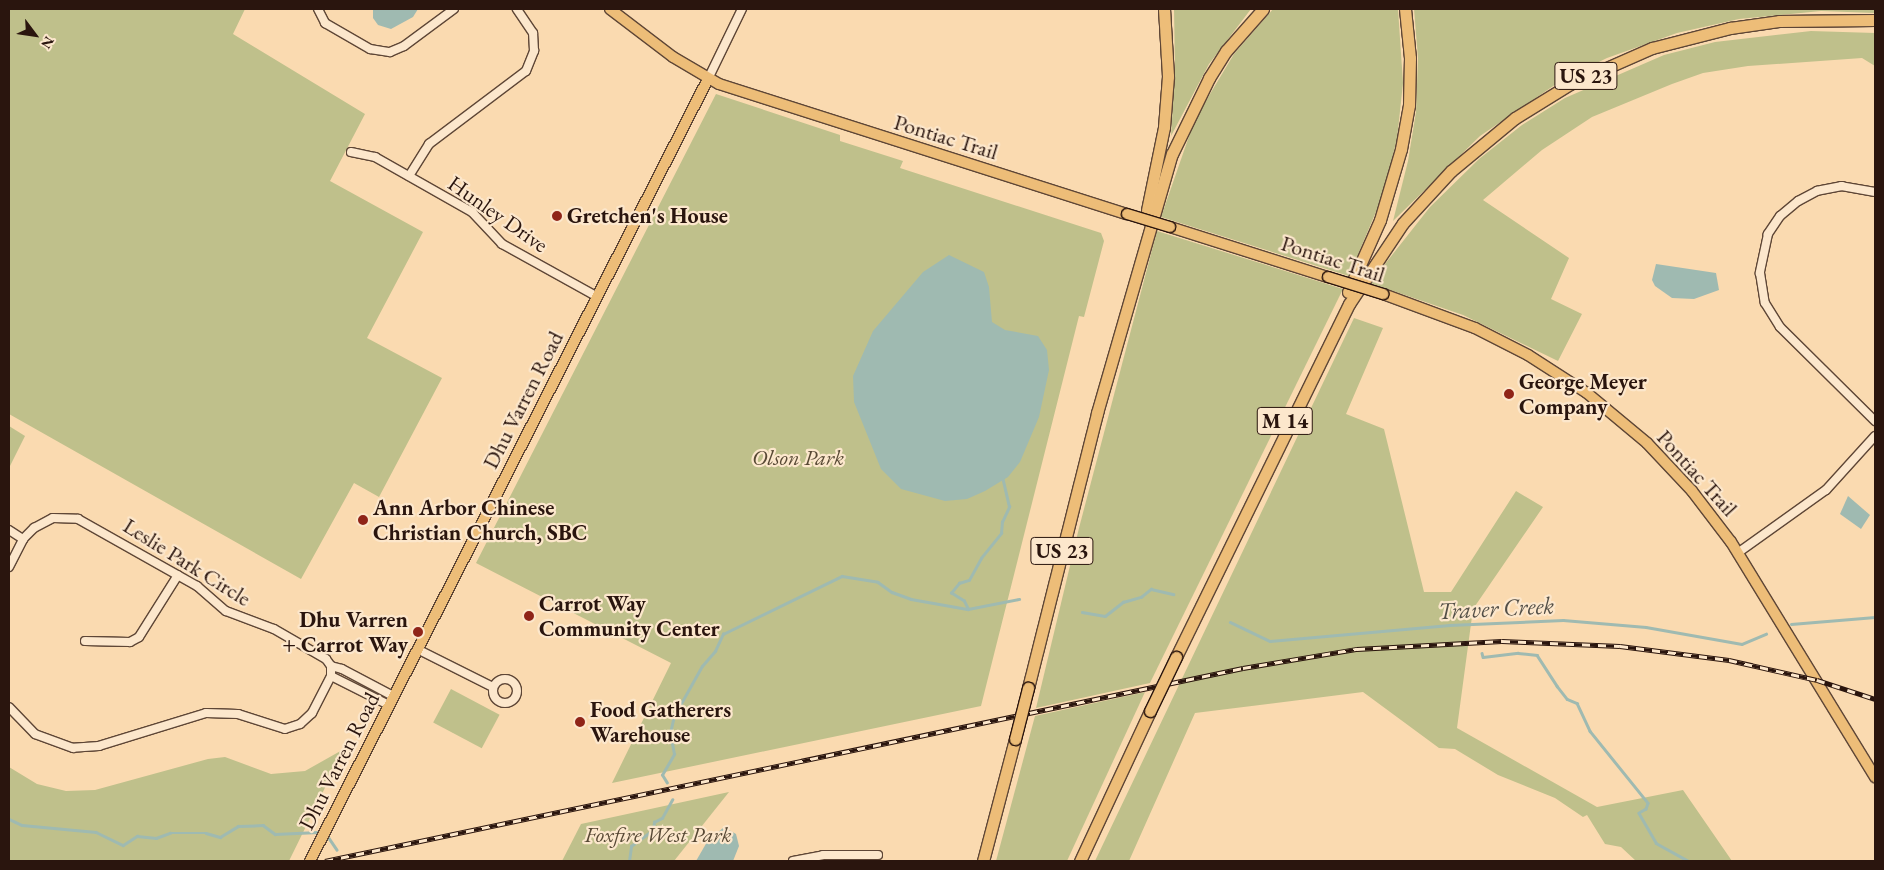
<!DOCTYPE html>
<style>
body{margin:0}
#map{position:relative;width:1884px;height:870px;overflow:hidden;background:#fadab0;font-family:"EB Garamond",serif}
div>[style]{position:absolute}
[style*='--x']{left:calc(var(--x)*1px);top:calc(var(--y)*1px);width:calc(var(--w)*1px);rotate:calc(var(--a)*1deg)}
.green>*{inset:0;background:#bfc08b;transform-origin:0 0}
.water>*{inset:0;background:#9fbab1}
.stream>*{height:2.5px;margin:-1.25px;padding:0 1.25px;transform-origin:1.25px;border-radius:1.25px;background:#9fbab1}
.roads{filter:drop-shadow(1px 0 #5e4636) drop-shadow(-1px 0 #5e4636) drop-shadow(0 1px #5e4636) drop-shadow(0 -1px #5e4636)}
.minor>*{height:8px;margin:-4px;padding:0 4px;transform-origin:4px;border-radius:4px;background:#fce7cc}
.minor>.ring{margin:-4px;padding:0;box-sizing:content-box;background:none;border:8px solid #fce7cc;border-radius:50%}
.major>*{height:10px;margin:-5px;padding:0 5px;transform-origin:5px;border-radius:5px;background:#edbd78}
.highway>*{height:11px;margin:-5.5px;padding:0 5.5px;transform-origin:5.5px;border-radius:5.5px;background:#edbd78}
.rail>*{height:4.5px;margin-top:-2.25px;transform-origin:0;background:repeating-linear-gradient(90deg,#fce7cc 0 8px,#2a150e 0 16px);box-sizing:border-box;border-block:1px solid #2a150e}
.bridges{filter:drop-shadow(1px 0 #2a150e) drop-shadow(-1px 0 #2a150e) drop-shadow(0 1px #2a150e) drop-shadow(0 -1px #2a150e)}
.major-bridge>*{height:10px;margin:-5px;padding:0 5px;transform-origin:5px;border-radius:5px;background:#edbd78}
.highway-bridge>*{height:11px;margin:-5.5px;padding:0 5.5px;transform-origin:5.5px;border-radius:5.5px;background:#edbd78}
.dots>*{width:14px;height:14px;translate:-50% -50%;box-sizing:border-box;border:2px solid #fce7cc;border-radius:50%}
span{translate:-50% -50%;white-space:nowrap;text-align:center;line-height:1.15;-webkit-text-stroke:4.5px #fce7cc;paint-order:stroke}
.shield-label span{padding:1px 4px;background:#fce7cc;border:1px solid;border-radius:4px;-webkit-text-stroke-width:0}
.shield-label{font-size:21px;color:#2a150e;font-weight:700}
.street-label{font-size:22px;color:#2a150e}
.poi-label{font-size:22px;color:#2a150e;font-weight:700}
.left{translate:0 -50%;text-align:left}
.right{translate:-100% -50%;text-align:right}
.park-label{font-size:22px;color:#574834;font-style:italic}
.water-label{font-size:24px;color:#534f47;font-style:italic}
.frame{position:absolute;inset:0;border:10px solid #2a150e;pointer-events:none}
.north{position:absolute;left:10px;top:10px;width:50px;height:50px;-webkit-text-stroke:4px #fce7cc;paint-order:stroke;rotate:121deg;font-size:14px;font-weight:700;line-height:20px;text-align:center;color:#2a150e}
.north::after{content:'';display:block;margin:auto;width:18px;height:22px;background:#2a150e;clip-path:polygon(50% 0,100% 100%,50% 72%,0 100%)}
</style>
<div id="map">
<div class="green">
<div style="clip-path:polygon(9px 9px,245px 9px,233px 34px,365px 114px,330px 181px,423px 232px,367px 338px,442px 378px,379px 497px,354px 483px,301px 579px,9px 414px)"></div>
<div style="clip-path:polygon(1174px 9px,1251px 9px,1209px 64px,1171px 136px,1175px 68px)"></div>
<div style="clip-path:polygon(1273px 9px,1398px 9px,1403px 83px,1397px 139px,1383px 195px,1349px 276px,1161px 217px,1195px 119px,1234px 54px)"></div>
<div style="clip-path:polygon(1414px 9px,1875px 9px,1875px 13px,1821px 11px,1739px 19px,1677px 33px,1607px 58px,1562px 80px,1480px 136px,1393px 221px,1408px 161px,1416px 112px,1418px 58px)"></div>
<div style="clip-path:polygon(1811px 31px,1875px 33px,1875px 66px,1862px 58px,1748px 66px,1703px 73px,1672px 84px,1592px 117px,1542px 150px,1483px 200px,1569px 258px,1551px 299px,1582px 314px,1558px 361px,1463px 315px,1370px 283px,1430px 207px,1479px 159px,1522px 125px,1565px 98px,1664px 55px,1715px 42px)"></div>
<div style="clip-path:polygon(716px 94px,840px 135px,840px 141px,903px 161px,900px 168px,1101px 233px,1104px 241px,1084px 317px,1079px 316px,981px 706px,612px 783px,671px 663px,476px 563px)"></div>
<div style="clip-path:polygon(1157px 231px,1343px 289px,1150px 683px,1036px 708px,1079px 528px)"></div>
<div style="clip-path:polygon(1354px 318px,1383px 328px,1346px 414px,1384px 429px,1424px 592px,1451px 592px,1516px 491px,1543px 507px,1473px 609px,1457px 728px,1597px 807px,1683px 790px,1732px 861px,1636px 861px,1621px 847px,1605px 844px,1587px 815px,1583px 817px,1555px 798px,1498px 775px,1455px 749px,1439px 748px,1363px 692px,1195px 713px,1129px 861px,1095px 861px)"></div>
<div style="clip-path:polygon(9px 426px,25px 436px,9px 468px)"></div>
<div style="left:451px;top:689px;width:55px;height:38px;rotate:28deg"></div>
<div style="clip-path:polygon(1145px 692px,1067px 861px,996px 861px,1035px 716px)"></div>
<div style="clip-path:polygon(344px 749px,289px 861px,9px 861px,9px 767px,37px 784px,66px 791px,95px 790px,208px 759px,225px 757px,271px 774px,305px 771px)"></div>
<div style="clip-path:polygon(729px 792px,674px 861px,562px 861px,581px 824px)"></div>
</div>
<div class="water">
<div style="clip-path:polygon(373px 9px,418px 9px,413px 17px,391px 29px,378px 25px,373px 18px)"></div>
<div style="clip-path:polygon(949px 255px,984px 272px,989px 287px,992px 322px,1005px 330px,1038px 336px,1047px 350px,1049px 370px,1039px 417px,1020px 462px,1008px 477px,985px 491px,967px 499px,945px 501px,901px 489px,881px 469px,854px 402px,853px 376px,873px 331px,923px 272px)"></div>
<div style="clip-path:polygon(1656px 264px,1716px 273px,1719px 290px,1694px 299px,1672px 298px,1655px 286px,1652px 280px)"></div>
<div style="clip-path:polygon(1848px 496px,1870px 515px,1861px 529px,1840px 514px)"></div>
<div style="clip-path:polygon(724px 827px,736px 834px,739px 846px,733px 861px,696px 861px,707px 842px)"></div>
</div>
<div class="stream">
<div style="--x:968;--y:609;--w:9;--a:-117"></div>
<div style="--x:964;--y:601;--w:15;--a:-148"></div>
<div style="--x:951;--y:593;--w:13;--a:-51"></div>
<div style="--x:959;--y:583;--w:10;--a:-17"></div>
<div style="--x:969;--y:580;--w:25;--a:-61"></div>
<div style="--x:981;--y:558;--w:32;--a:-51"></div>
<div style="--x:1001;--y:533;--w:11;--a:-85"></div>
<div style="--x:1002;--y:522;--w:17;--a:-65"></div>
<div style="--x:1009;--y:507;--w:28;--a:-103"></div>
<div style="--x:1082;--y:612;--w:23;--a:10"></div>
<div style="--x:1105;--y:616;--w:23;--a:-38"></div>
<div style="--x:1123;--y:602;--w:19;--a:-16"></div>
<div style="--x:1141;--y:597;--w:13;--a:-39"></div>
<div style="--x:1151;--y:589;--w:23;--a:13"></div>
<div style="--x:1230;--y:622;--w:44;--a:25.4"></div>
<div style="--x:1270;--y:641;--w:180;--a:-5.1"></div>
<div style="--x:1449;--y:625;--w:114;--a:-2.5"></div>
<div style="--x:1563;--y:620;--w:83;--a:4.8"></div>
<div style="--x:1646;--y:627;--w:97;--a:10"></div>
<div style="--x:1742;--y:644;--w:26;--a:-23"></div>
<div style="--x:1791;--y:624;--w:84;--a:-4.8"></div>
<div style="--x:1482;--y:653;--w:4;--a:76"></div>
<div style="--x:1483;--y:657;--w:35;--a:-7"></div>
<div style="--x:1518;--y:653;--w:19;--a:6"></div>
<div style="--x:1537;--y:655;--w:37;--a:57"></div>
<div style="--x:1557;--y:686;--w:16;--a:52"></div>
<div style="--x:1567;--y:699;--w:11;--a:22"></div>
<div style="--x:1577;--y:703;--w:31;--a:65"></div>
<div style="--x:1590;--y:731;--w:92;--a:51.1"></div>
<div style="--x:1648;--y:803;--w:6;--a:108"></div>
<div style="--x:1646;--y:809;--w:8;--a:150"></div>
<div style="--x:1639;--y:813;--w:34;--a:60"></div>
<div style="--x:1656;--y:843;--w:37;--a:29"></div>
<div style="--x:667;--y:783;--w:9;--a:-122"></div>
<div style="--x:662;--y:775;--w:24;--a:-60"></div>
<div style="--x:674;--y:754;--w:21;--a:-101"></div>
<div style="--x:670;--y:733;--w:17;--a:-77"></div>
<div style="--x:674;--y:716;--w:57;--a:-60.8"></div>
<div style="--x:702;--y:666;--w:20;--a:-49"></div>
<div style="--x:715;--y:651;--w:19;--a:-65"></div>
<div style="--x:723;--y:634;--w:132;--a:-26"></div>
<div style="--x:842;--y:576;--w:36;--a:9"></div>
<div style="--x:878;--y:582;--w:17;--a:36"></div>
<div style="--x:892;--y:592;--w:20;--a:20"></div>
<div style="--x:911;--y:599;--w:58;--a:10"></div>
<div style="--x:968;--y:609;--w:52;--a:-11.1"></div>
<div style="--x:9;--y:819;--w:14;--a:25"></div>
<div style="--x:22;--y:825;--w:74;--a:5.4"></div>
<div style="--x:96;--y:832;--w:30;--a:26"></div>
<div style="--x:123;--y:845;--w:17;--a:-33"></div>
<div style="--x:137;--y:836;--w:19;--a:6"></div>
<div style="--x:156;--y:838;--w:15;--a:-20"></div>
<div style="--x:170;--y:833;--w:36;--a:0"></div>
<div style="--x:206;--y:833;--w:15;--a:16"></div>
<div style="--x:220;--y:837;--w:21;--a:-31"></div>
<div style="--x:238;--y:826;--w:25;--a:-2"></div>
<div style="--x:263;--y:825;--w:15;--a:37"></div>
<div style="--x:275;--y:834;--w:43;--a:-2.7"></div>
<div style="--x:329;--y:838;--w:14;--a:56"></div>
<div style="--x:629;--y:861;--w:15;--a:-82"></div>
<div style="--x:631;--y:846;--w:27;--a:-36"></div>
<div style="--x:653;--y:830;--w:8;--a:-83"></div>
<div style="--x:654;--y:822;--w:9;--a:-27"></div>
<div style="--x:662;--y:818;--w:21;--a:-61"></div>
<div style="--x:1691;--y:861;--w:8;--a:0"></div>
</div>
<div class="roads">
<div class="minor">
<div style="--x:318;--y:9;--w:16;--a:63"></div>
<div style="--x:325;--y:23;--w:52;--a:30"></div>
<div style="--x:370;--y:49;--w:20;--a:9"></div>
<div style="--x:390;--y:52;--w:15;--a:-23"></div>
<div style="--x:404;--y:46;--w:62;--a:-36.5"></div>
<div style="--x:708;--y:79;--w:78;--a:-64.1"></div>
<div style="--x:351;--y:152;--w:25;--a:12"></div>
<div style="--x:375;--y:157;--w:112;--a:29.6"></div>
<div style="--x:472;--y:212;--w:44;--a:46.8"></div>
<div style="--x:502;--y:244;--w:107;--a:29"></div>
<div style="--x:409;--y:176;--w:38;--a:-58"></div>
<div style="--x:429;--y:144;--w:121;--a:-37"></div>
<div style="--x:526;--y:71;--w:22;--a:-68"></div>
<div style="--x:534;--y:51;--w:18;--a:-93"></div>
<div style="--x:533;--y:33;--w:29;--a:-124"></div>
<div style="--x:1875;--y:192;--w:34;--a:-170"></div>
<div style="--x:1842;--y:186;--w:25;--a:169"></div>
<div style="--x:1817;--y:191;--w:21;--a:152"></div>
<div style="--x:1798;--y:201;--w:23;--a:140"></div>
<div style="--x:1780;--y:216;--w:22;--a:124"></div>
<div style="--x:1768;--y:234;--w:40;--a:102"></div>
<div style="--x:1760;--y:273;--w:30;--a:81"></div>
<div style="--x:1765;--y:303;--w:28;--a:58"></div>
<div style="--x:1780;--y:327;--w:134;--a:44.7"></div>
<div style="--x:9;--y:530;--w:17;--a:33"></div>
<div style="--x:1739;--y:552;--w:107;--a:-35.5"></div>
<div style="--x:1826;--y:490;--w:73;--a:-47.8"></div>
<div style="--x:9;--y:567;--w:31;--a:-63"></div>
<div style="--x:23;--y:539;--w:16;--a:-45"></div>
<div style="--x:34;--y:528;--w:21;--a:-28"></div>
<div style="--x:53;--y:518;--w:25;--a:2"></div>
<div style="--x:78;--y:519;--w:137;--a:29.4"></div>
<div style="--x:197;--y:586;--w:38;--a:41"></div>
<div style="--x:226;--y:611;--w:51;--a:20.6"></div>
<div style="--x:274;--y:629;--w:60;--a:30"></div>
<div style="--x:326;--y:659;--w:9;--a:54"></div>
<div style="--x:331;--y:666;--w:10;--a:90"></div>
<div style="--x:331;--y:676;--w:42;--a:117.2"></div>
<div style="--x:312;--y:713;--w:16;--a:137"></div>
<div style="--x:300;--y:724;--w:16;--a:162"></div>
<div style="--x:285;--y:729;--w:49;--a:-162.3"></div>
<div style="--x:238;--y:714;--w:32;--a:-178"></div>
<div style="--x:206;--y:713;--w:112;--a:162.9"></div>
<div style="--x:99;--y:746;--w:26;--a:176"></div>
<div style="--x:73;--y:748;--w:40;--a:-159.8"></div>
<div style="--x:35;--y:734;--w:37;--a:-134"></div>
<div style="--x:85;--y:641;--w:45;--a:1.3"></div>
<div style="--x:130;--y:642;--w:10;--a:-29"></div>
<div style="--x:139;--y:637;--w:73;--a:-57.8"></div>
<div style="--x:417;--y:649;--w:85;--a:26.6"></div>
<div style="--x:331;--y:666;--w:11;--a:15"></div>
<div style="--x:342;--y:669;--w:58;--a:27.9"></div>
<div style="--x:331;--y:676;--w:65;--a:26.6"></div>
<div class="ring" style="left:493px;top:679px;width:16px;height:16px"></div>
<div style="--x:793;--y:861;--w:31;--a:-11"></div>
<div style="--x:823;--y:855;--w:55;--a:0"></div>
</div>
<div class="major">
<div style="--x:610;--y:9;--w:79;--a:37.3"></div>
<div style="--x:673;--y:57;--w:53;--a:30.4"></div>
<div style="--x:719;--y:84;--w:428;--a:17.7"></div>
<div style="--x:1170;--y:227;--w:166;--a:17.6"></div>
<div style="--x:1383;--y:294;--w:98;--a:20.3"></div>
<div style="--x:1475;--y:328;--w:59;--a:27"></div>
<div style="--x:1528;--y:355;--w:70;--a:32.8"></div>
<div style="--x:1587;--y:393;--w:78;--a:39.8"></div>
<div style="--x:1647;--y:443;--w:66;--a:46.8"></div>
<div style="--x:1692;--y:491;--w:64;--a:52.6"></div>
<div style="--x:1731;--y:542;--w:276;--a:58.5"></div>
<div style="--x:310;--y:861;--w:877;--a:-63.03"></div>
</div>
<div class="highway">
<div style="--x:1147;--y:210;--w:85;--a:-78.4"></div>
<div style="--x:1164;--y:127;--w:51;--a:-85.5"></div>
<div style="--x:1168;--y:76;--w:67;--a:-93.4"></div>
<div style="--x:1348;--y:292;--w:79;--a:-66"></div>
<div style="--x:1380;--y:220;--w:74;--a:-73.5"></div>
<div style="--x:1401;--y:149;--w:45;--a:-79.7"></div>
<div style="--x:1409;--y:105;--w:47;--a:-88.8"></div>
<div style="--x:1410;--y:58;--w:49;--a:-95.8"></div>
<div style="--x:1176;--y:657;--w:393;--a:-63.9"></div>
<div style="--x:1349;--y:304;--w:97;--a:-56.3"></div>
<div style="--x:1403;--y:223;--w:71;--a:-47.3"></div>
<div style="--x:1451;--y:171;--w:83;--a:-39.6"></div>
<div style="--x:1515;--y:118;--w:65;--a:-31.7"></div>
<div style="--x:1570;--y:84;--w:90;--a:-23.7"></div>
<div style="--x:1652;--y:48;--w:81;--a:-14.4"></div>
<div style="--x:1730;--y:28;--w:49;--a:-8.1"></div>
<div style="--x:1779;--y:21;--w:96;--a:-0.6"></div>
<div style="--x:1028;--y:688;--w:284;--a:-75.9"></div>
<div style="--x:1097;--y:413;--w:270;--a:-73.9"></div>
<div style="--x:1172;--y:154;--w:85;--a:-64"></div>
<div style="--x:1209;--y:78;--w:32;--a:-58"></div>
<div style="--x:1226;--y:51;--w:56;--a:-48.6"></div>
<div style="--x:983;--y:861;--w:126;--a:-75.3"></div>
<div style="--x:1080;--y:861;--w:166;--a:-65"></div>
</div>
</div>
<div class="rail">
<div style="--x:325;--y:861;--w:938;--a:-11.87"></div>
<div style="--x:1243;--y:668;--w:116;--a:-9.5"></div>
<div style="--x:1357;--y:649;--w:145;--a:-3.2"></div>
<div style="--x:1502;--y:641;--w:118;--a:2.4"></div>
<div style="--x:1620;--y:646;--w:110;--a:7.3"></div>
<div style="--x:1729;--y:660;--w:90;--a:12.8"></div>
<div style="--x:1817;--y:680;--w:61;--a:18.1"></div>
</div>
<div class="bridges">
<div class="major-bridge">
<div style="--x:1127;--y:214;--w:45;--a:16.8"></div>
<div style="--x:1328;--y:277;--w:58;--a:17.2"></div>
</div>
<div class="highway-bridge">
<div style="--x:1150;--y:711;--w:60;--a:-64.3"></div>
<div style="--x:1015;--y:739;--w:53;--a:-75.7"></div>
</div>
</div>
<div class="dots">
<div style="left:557px;top:216px;background:#8f2418"></div>
<div style="left:1509px;top:394px;background:#8f2418"></div>
<div style="left:363px;top:520px;background:#8f2418"></div>
<div style="left:529px;top:616px;background:#8f2418"></div>
<div style="left:418px;top:632px;background:#8f2418"></div>
<div style="left:580px;top:722px;background:#8f2418"></div>
</div>
<div class="shield-label">
<span style="left:1586px;top:76px">US 23</span>
<span style="left:1285px;top:421px">M 14</span>
<span style="left:1062px;top:551px">US 23</span>
</div>
<div class="street-label">
<span style="left:946px;top:137px;rotate:17deg">Pontiac Trail</span>
<span style="left:498px;top:214px;rotate:35deg">Hunley Drive</span>
<span style="left:1333px;top:259px;rotate:18deg">Pontiac Trail</span>
<span style="left:523px;top:400px;rotate:-63deg">Dhu Varren Road</span>
<span style="left:1697px;top:473px;rotate:48deg">Pontiac Trail</span>
<span style="left:187px;top:562px;rotate:32deg">Leslie Park Circle</span>
<span style="left:339px;top:761px;rotate:-63deg">Dhu Varren Road</span>
</div>
<div class="poi-label">
<span class="left" style="left:567px;top:216px">Gretchen's House</span>
<span class="left" style="left:1519px;top:394px">George Meyer<br>Company</span>
<span class="left" style="left:373px;top:520px">Ann Arbor Chinese<br>Christian Church, SBC</span>
<span class="left" style="left:539px;top:616px">Carrot Way<br>Community Center</span>
<span class="right" style="left:408px;top:632px">Dhu Varren<br>+ Carrot Way</span>
<span class="left" style="left:590px;top:722px">Food Gatherers<br>Warehouse</span>
</div>
<div class="park-label">
<span style="left:798px;top:458px">Olson Park</span>
<span style="left:658px;top:835px">Foxfire West Park</span>
</div>
<div class="water-label">
<span style="left:1496px;top:608px;rotate:-3deg">Traver Creek</span>
</div>
<div class="frame"></div>
<div class="north">N</div>
</div>
